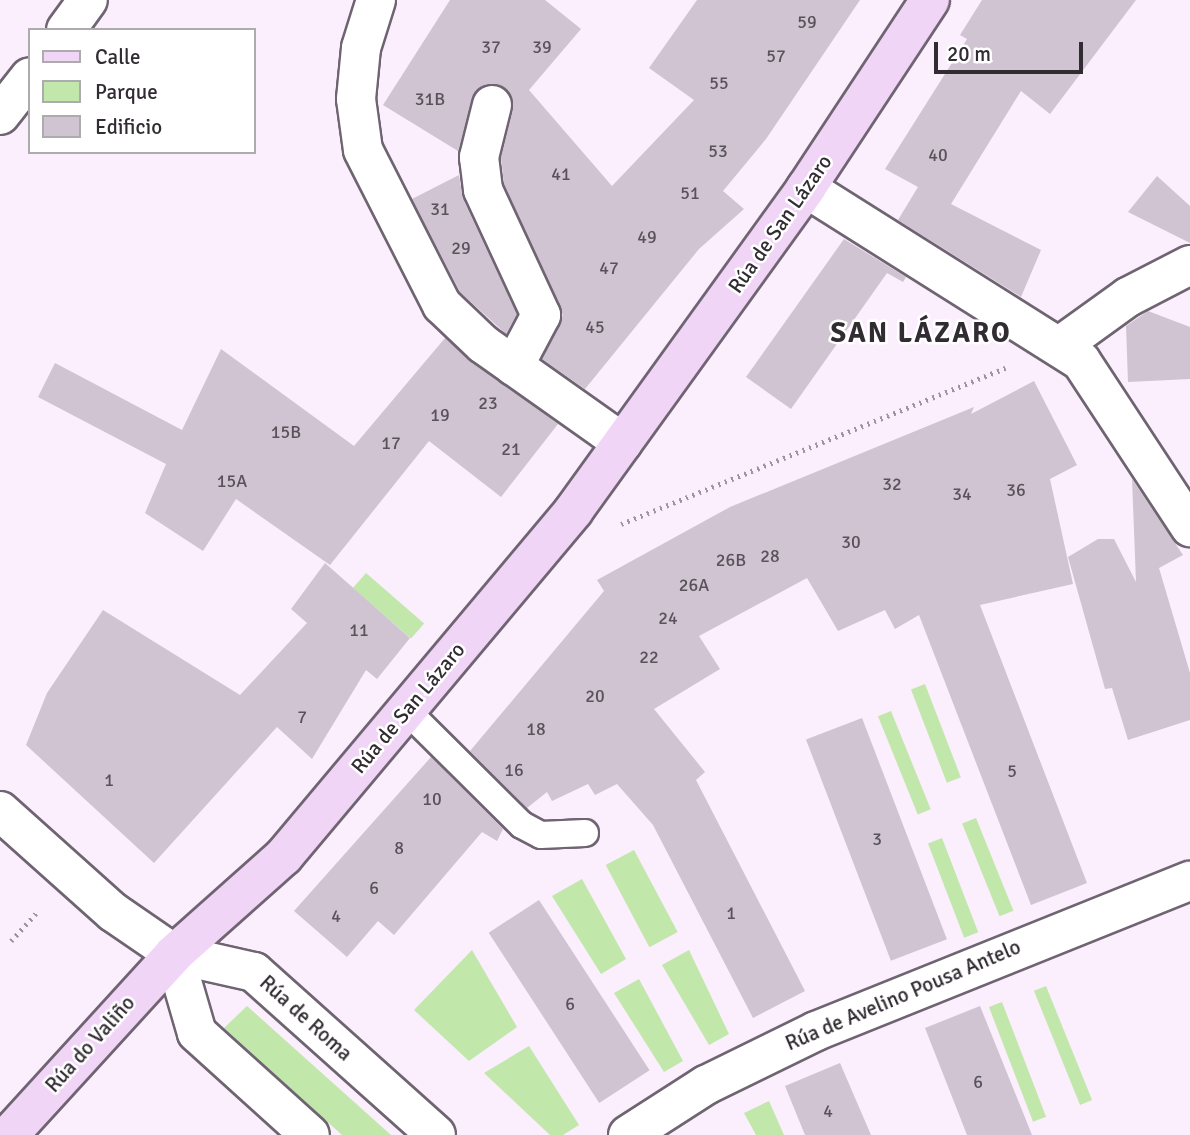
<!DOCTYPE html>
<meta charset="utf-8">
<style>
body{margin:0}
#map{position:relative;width:1190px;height:1135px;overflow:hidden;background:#fbeefd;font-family:Signika,sans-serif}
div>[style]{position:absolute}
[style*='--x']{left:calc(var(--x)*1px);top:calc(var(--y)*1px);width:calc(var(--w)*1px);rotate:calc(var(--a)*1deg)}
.green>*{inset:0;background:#c2e7ab;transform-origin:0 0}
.building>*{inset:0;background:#d0c4d2;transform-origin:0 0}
.path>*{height:4.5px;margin-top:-2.25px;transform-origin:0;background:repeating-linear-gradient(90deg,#9e949f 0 2px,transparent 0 7px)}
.roads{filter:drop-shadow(2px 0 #6f6471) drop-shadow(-2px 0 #6f6471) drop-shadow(0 2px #6f6471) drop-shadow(0 -2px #6f6471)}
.lane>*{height:26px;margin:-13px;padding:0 13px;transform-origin:13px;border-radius:13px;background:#fff}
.street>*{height:38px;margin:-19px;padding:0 19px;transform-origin:19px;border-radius:19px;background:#fff}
.primary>*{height:38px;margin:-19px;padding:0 19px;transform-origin:19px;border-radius:19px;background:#f1d5f7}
span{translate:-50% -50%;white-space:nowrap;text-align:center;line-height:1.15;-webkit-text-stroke:5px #fff;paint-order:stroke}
.number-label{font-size:18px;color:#59525a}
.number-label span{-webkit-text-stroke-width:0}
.street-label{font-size:21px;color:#312c32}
.district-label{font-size:28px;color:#312c32;font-weight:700;letter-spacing:2px}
.legend{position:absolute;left:28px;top:28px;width:228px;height:126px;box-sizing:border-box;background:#fff;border:2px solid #adabad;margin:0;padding:9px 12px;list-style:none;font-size:21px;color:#312c32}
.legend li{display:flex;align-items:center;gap:14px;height:35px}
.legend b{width:35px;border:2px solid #adabad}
.scale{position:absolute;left:934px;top:42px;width:149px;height:32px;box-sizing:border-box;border:4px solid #312c32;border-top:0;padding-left:9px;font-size:21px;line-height:24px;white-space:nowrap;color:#312c32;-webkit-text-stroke:5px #fff;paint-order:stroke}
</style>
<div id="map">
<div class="green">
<div style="left:366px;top:573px;width:77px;height:20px;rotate:41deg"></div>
<div style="left:925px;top:684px;width:100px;height:15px;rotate:69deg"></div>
<div style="left:891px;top:711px;width:106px;height:14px;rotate:68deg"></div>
<div style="left:976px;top:818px;width:100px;height:15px;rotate:68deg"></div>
<div style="left:942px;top:838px;width:101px;height:15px;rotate:69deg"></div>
<div style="left:634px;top:850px;width:93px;height:32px;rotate:62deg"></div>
<div style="clip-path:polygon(582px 879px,626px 959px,601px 974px,552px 896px)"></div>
<div style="clip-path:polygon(472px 950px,517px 1027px,469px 1061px,414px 1010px)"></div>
<div style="clip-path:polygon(689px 950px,729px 1034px,709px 1045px,662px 965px)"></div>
<div style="clip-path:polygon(639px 979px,683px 1061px,664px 1072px,614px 993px)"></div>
<div style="left:1046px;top:986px;width:123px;height:13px;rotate:68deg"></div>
<div style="left:1002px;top:1002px;width:123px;height:14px;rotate:69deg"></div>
<div style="clip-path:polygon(247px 1006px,391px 1135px,342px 1135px,224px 1028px)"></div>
<div style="clip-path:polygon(529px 1046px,579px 1125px,563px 1135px,550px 1135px,484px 1073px)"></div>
<div style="clip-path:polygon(769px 1101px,784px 1135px,756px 1135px,744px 1113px)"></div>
</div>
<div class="building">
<div style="clip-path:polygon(450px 0,545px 0,581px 29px,529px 90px,612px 186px,694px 100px,649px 68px,697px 0,860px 0,766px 139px,723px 191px,744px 209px,699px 249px,585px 389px,542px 359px,563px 315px,504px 184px,501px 158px,513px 110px,508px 90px,487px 84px,476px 90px,458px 151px,383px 105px)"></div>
<div style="clip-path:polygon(982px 0,1136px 0,1050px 114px,1021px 91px,951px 204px,1041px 250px,1021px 297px,898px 220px,918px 187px,885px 169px,967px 39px,960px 35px)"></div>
<div style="clip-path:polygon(459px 175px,463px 199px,517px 314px,506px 334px,460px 292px,412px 199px)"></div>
<div style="clip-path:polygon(1157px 176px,1190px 206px,1190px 243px,1128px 212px)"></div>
<div style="clip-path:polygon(844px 239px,906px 277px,903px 282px,887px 273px,791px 409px,746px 377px)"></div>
<div style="clip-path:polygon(1148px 311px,1190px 327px,1190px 379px,1128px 382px,1126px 326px)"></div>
<div style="clip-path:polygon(445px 338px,558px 424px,501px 497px,429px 441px,330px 565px,236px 499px,203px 551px,145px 513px,166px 464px,38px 397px,55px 363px,182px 430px,221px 349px,354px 446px)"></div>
<div style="clip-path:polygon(1034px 381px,1077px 465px,1050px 479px,1073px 584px,980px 605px,1087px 883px,1031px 905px,919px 615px,895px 629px,885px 610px,838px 631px,807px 578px,699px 636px,720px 669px,654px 709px,705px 772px,696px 780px,805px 991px,753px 1018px,653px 825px,617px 784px,595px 795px,588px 784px,552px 801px,547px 792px,527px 808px,470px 751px,604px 591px,597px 580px,730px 507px,974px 407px,971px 414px)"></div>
<div style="clip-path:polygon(1132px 479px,1183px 555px,1159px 568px,1190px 673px,1190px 720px,1128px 740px,1112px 688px,1105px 689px,1068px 557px,1098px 539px,1114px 539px,1136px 582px)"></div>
<div style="clip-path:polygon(325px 563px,410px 638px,377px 679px,366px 670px,312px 759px,277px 727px,154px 863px,26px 745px,47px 693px,103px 610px,240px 695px,307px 623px,291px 609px)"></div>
<div style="left:862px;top:718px;width:237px;height:60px;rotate:69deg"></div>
<div style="clip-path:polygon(431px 757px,503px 829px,497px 841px,482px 832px,394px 935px,378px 921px,347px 957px,294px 911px)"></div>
<div style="left:539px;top:900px;width:203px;height:60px;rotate:57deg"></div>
<div style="clip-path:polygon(980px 1006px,1032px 1135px,967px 1135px,925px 1028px)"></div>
<div style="clip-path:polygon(840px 1063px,871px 1135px,805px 1135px,785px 1086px)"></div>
</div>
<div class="path">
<div style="--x:621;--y:524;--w:415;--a:-22.1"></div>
<div style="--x:11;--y:941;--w:39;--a:-48"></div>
</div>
<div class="roads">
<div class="lane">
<div style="--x:406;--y:710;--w:163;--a:44.8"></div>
<div style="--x:522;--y:825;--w:21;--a:28"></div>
<div style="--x:541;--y:835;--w:44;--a:-2.6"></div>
</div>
<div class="street">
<div style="--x:376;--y:0;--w:50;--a:107.4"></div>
<div style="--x:361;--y:48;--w:51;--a:95.6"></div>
<div style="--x:356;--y:99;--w:51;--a:82.2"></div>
<div style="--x:363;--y:150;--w:174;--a:63"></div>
<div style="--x:442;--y:305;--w:57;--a:43.6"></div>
<div style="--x:483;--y:344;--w:171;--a:35.3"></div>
<div style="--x:66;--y:30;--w:37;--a:-54"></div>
<div style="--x:492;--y:105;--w:54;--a:104"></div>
<div style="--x:479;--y:157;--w:33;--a:83"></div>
<div style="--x:483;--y:190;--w:138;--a:65.1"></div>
<div style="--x:541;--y:315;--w:58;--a:117.9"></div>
<div style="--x:0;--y:115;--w:48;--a:-51.7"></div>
<div style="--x:806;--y:188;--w:325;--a:32.2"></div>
<div style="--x:1081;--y:361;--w:199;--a:56.7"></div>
<div style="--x:1060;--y:346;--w:84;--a:-35.8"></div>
<div style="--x:1128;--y:297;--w:70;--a:-27.3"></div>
<div style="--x:0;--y:811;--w:152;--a:41.8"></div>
<div style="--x:113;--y:912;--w:74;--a:34.5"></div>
<div style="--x:174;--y:954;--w:82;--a:12.7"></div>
<div style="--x:254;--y:972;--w:244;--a:41.8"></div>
<div style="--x:174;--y:954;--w:82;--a:73.8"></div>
<div style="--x:197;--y:1033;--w:152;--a:42.1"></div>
<div style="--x:628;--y:1135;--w:93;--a:-32.7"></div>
<div style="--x:706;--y:1085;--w:123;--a:-26.1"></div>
<div style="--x:816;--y:1031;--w:403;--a:-21.9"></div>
</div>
<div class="primary">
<div style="--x:9;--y:1135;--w:245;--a:-47.6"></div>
<div style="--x:174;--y:954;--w:147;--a:-41.7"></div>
<div style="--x:284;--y:856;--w:451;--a:-50"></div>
<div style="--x:574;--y:510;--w:397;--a:-54.2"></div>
<div style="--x:806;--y:188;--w:225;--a:-56.6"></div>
</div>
</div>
<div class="number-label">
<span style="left:807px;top:22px">59</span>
<span style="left:491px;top:47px">37</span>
<span style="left:542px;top:47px">39</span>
<span style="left:776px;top:56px">57</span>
<span style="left:719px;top:83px">55</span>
<span style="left:430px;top:99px">31B</span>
<span style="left:718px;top:151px">53</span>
<span style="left:938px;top:155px">40</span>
<span style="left:561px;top:174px">41</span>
<span style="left:690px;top:193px">51</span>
<span style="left:440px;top:209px">31</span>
<span style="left:647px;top:237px">49</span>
<span style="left:461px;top:248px">29</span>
<span style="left:609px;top:268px">47</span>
<span style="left:595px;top:327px">45</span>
<span style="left:488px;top:403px">23</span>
<span style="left:440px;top:415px">19</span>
<span style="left:286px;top:432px">15B</span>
<span style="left:391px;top:443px">17</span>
<span style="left:511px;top:449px">21</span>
<span style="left:232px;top:481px">15A</span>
<span style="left:892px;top:484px">32</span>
<span style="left:1016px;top:490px">36</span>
<span style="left:962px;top:494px">34</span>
<span style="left:851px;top:542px">30</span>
<span style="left:770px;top:556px">28</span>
<span style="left:731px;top:560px">26B</span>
<span style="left:694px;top:585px">26A</span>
<span style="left:668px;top:618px">24</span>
<span style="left:359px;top:630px">11</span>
<span style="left:649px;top:657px">22</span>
<span style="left:595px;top:696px">20</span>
<span style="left:302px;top:717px">7</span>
<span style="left:536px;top:729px">18</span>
<span style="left:514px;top:770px">16</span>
<span style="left:1012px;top:771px">5</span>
<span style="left:109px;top:780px">1</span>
<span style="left:432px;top:799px">10</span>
<span style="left:877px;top:839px">3</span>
<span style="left:399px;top:848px">8</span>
<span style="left:374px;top:888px">6</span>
<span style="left:731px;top:913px">1</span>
<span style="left:336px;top:916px">4</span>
<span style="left:570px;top:1004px">6</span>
<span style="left:978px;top:1082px">6</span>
<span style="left:828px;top:1111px">4</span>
</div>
<div class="street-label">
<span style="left:780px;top:224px;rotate:-55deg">Rúa de San Lázaro</span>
<span style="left:408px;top:708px;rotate:-50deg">Rúa de San Lázaro</span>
<span style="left:903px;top:995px;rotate:-23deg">Rúa de Avelino Pousa Antelo</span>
<span style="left:306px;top:1018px;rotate:42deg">Rúa de Roma</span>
<span style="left:90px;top:1044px;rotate:-48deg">Rúa do Valiño</span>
</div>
<div class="district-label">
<span style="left:921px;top:333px">SAN LÁZARO</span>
</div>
<ul class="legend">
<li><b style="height:9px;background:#f1d5f7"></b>Calle</li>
<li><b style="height:19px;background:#c2e7ab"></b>Parque</li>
<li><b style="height:19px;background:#d0c4d2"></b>Edificio</li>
</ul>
<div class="scale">20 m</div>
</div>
